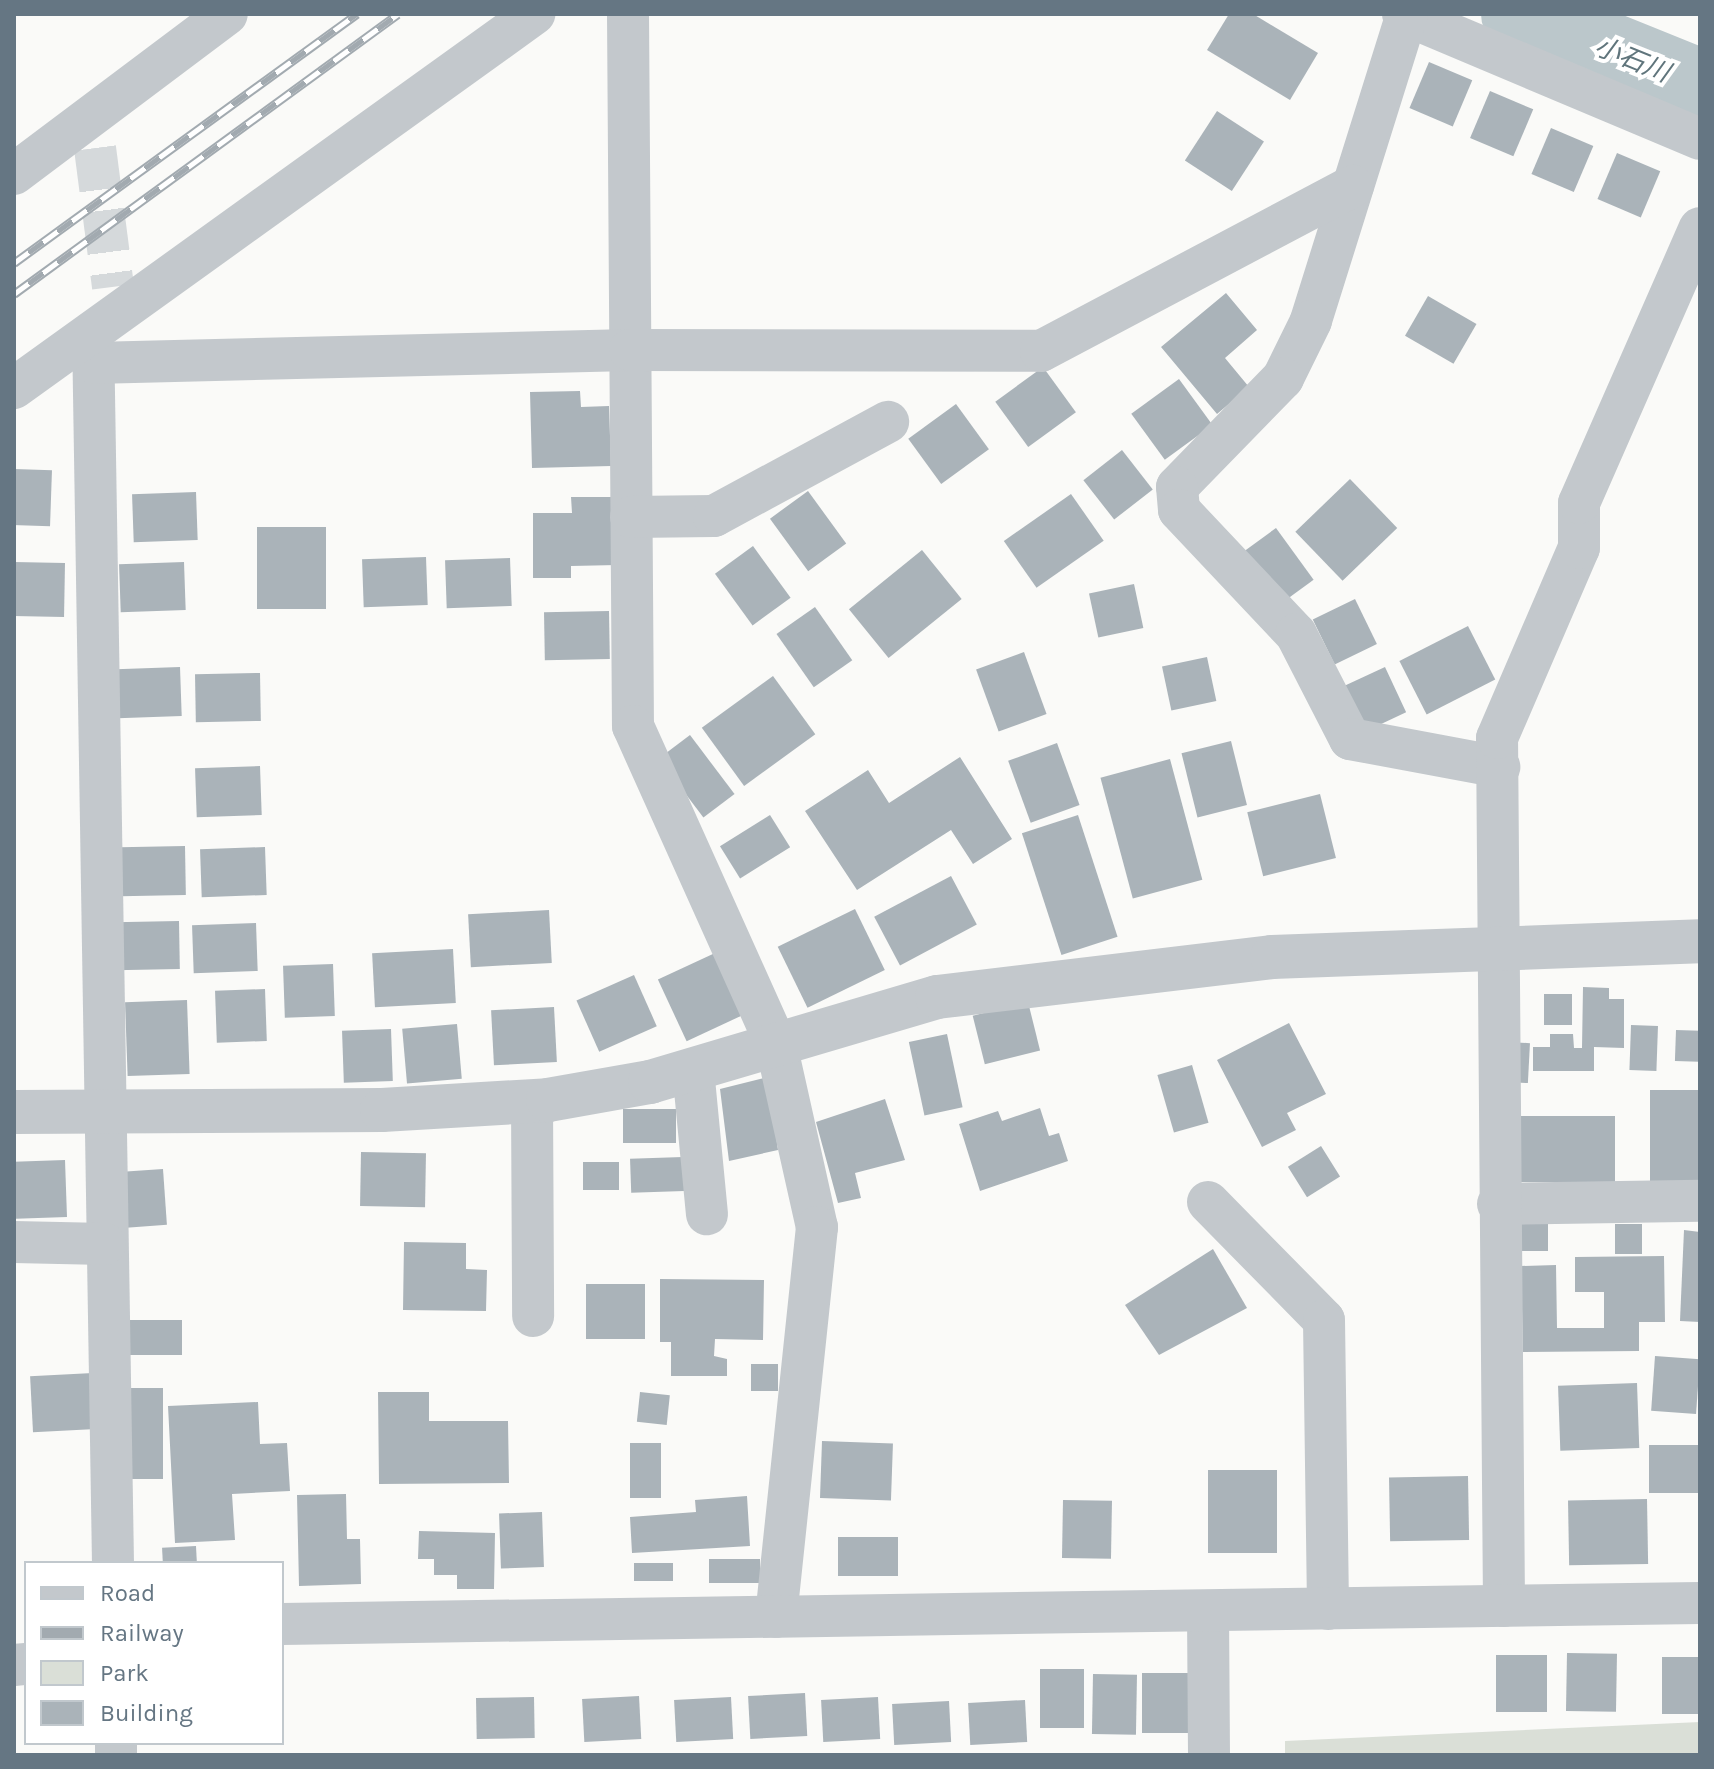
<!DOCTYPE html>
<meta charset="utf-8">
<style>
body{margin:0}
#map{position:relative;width:1714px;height:1769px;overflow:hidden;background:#fafaf8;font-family:Karla,"Noto Sans JP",sans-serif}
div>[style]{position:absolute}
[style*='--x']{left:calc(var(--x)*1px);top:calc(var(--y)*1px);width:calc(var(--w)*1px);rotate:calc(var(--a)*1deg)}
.green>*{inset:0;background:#dadfd7}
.river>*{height:76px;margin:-38px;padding:0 38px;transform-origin:38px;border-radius:38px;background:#bbc7cb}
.building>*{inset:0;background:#aab3b9;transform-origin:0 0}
.minor-tunnel>*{height:42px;margin-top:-21px;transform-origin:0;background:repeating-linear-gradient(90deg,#d5d9db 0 42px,transparent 0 63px)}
.minor>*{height:42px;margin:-21px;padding:0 21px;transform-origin:21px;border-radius:21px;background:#c3c8cc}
.tertiary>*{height:44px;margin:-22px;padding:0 22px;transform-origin:22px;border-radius:22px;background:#c3c8cc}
.rail>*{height:9px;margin-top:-4.5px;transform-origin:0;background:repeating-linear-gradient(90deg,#fff 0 18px,#a2aab0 0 36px);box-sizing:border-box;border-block:2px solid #a2aab0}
span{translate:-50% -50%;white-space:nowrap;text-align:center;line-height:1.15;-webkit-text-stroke:8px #fff;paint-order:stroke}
.water-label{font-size:26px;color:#60757c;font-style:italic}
.frame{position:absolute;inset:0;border:16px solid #657683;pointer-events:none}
.legend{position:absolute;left:24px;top:1561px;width:260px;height:184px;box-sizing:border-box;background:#fff;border:2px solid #c1c8cd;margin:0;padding:10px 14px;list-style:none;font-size:24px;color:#657683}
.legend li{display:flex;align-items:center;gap:16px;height:40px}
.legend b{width:40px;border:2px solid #c1c8cd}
</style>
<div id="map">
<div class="green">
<div style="clip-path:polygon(1700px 1722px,1700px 1755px,1285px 1755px,1285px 1741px)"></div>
</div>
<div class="river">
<div style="--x:1519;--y:14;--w:195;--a:22"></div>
</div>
<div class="building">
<div style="clip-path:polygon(1229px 14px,1253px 14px,1318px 53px,1290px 100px,1207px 50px)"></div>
<div style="left:1429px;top:62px;width:47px;height:50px;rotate:23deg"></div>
<div style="left:1490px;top:91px;width:47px;height:51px;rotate:23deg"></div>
<div style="left:1217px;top:111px;width:56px;height:59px;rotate:33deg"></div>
<div style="left:1551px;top:128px;width:46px;height:50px;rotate:23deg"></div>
<div style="left:1617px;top:153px;width:47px;height:50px;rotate:23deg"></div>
<div style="clip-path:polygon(1226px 293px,1257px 330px,1225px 358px,1249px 387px,1217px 414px,1161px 347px)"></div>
<div style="left:1428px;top:296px;width:56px;height:46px;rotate:30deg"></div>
<div style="left:1043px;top:367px;width:56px;height:59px;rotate:54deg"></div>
<div style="left:1179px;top:379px;width:57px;height:59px;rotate:54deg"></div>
<div style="clip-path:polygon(580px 391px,581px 407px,609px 406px,611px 466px,532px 468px,530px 392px)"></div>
<div style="left:956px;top:404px;width:56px;height:59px;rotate:54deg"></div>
<div style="left:1122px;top:450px;width:50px;height:49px;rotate:52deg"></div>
<div style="left:14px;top:469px;width:38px;height:56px;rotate:2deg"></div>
<div style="left:1350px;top:479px;width:68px;height:76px;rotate:46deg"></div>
<div style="left:808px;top:491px;width:65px;height:47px;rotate:54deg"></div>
<div style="left:196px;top:492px;width:48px;height:64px;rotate:88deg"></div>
<div style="left:1071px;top:494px;width:57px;height:82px;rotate:55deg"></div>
<div style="clip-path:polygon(571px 497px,617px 497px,617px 565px,571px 566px,571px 578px,533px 578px,533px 513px,572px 513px)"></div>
<div style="left:257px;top:527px;width:69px;height:82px"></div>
<div style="left:1276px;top:528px;width:64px;height:47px;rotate:54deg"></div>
<div style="left:753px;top:546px;width:64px;height:47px;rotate:54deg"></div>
<div style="left:922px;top:550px;width:63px;height:94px;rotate:51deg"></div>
<div style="left:426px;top:557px;width:48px;height:64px;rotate:88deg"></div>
<div style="left:510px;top:558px;width:48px;height:65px;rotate:88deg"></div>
<div style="left:14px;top:562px;width:51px;height:54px;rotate:1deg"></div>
<div style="left:184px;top:562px;width:48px;height:65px;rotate:88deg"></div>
<div style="left:1134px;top:584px;width:45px;height:46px;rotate:78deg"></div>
<div style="left:1355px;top:599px;width:50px;height:47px;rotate:64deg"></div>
<div style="left:815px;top:607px;width:65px;height:47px;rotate:55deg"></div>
<div style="left:609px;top:611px;width:48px;height:65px;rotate:89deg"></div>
<div style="left:1468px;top:626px;width:60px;height:77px;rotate:63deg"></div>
<div style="left:1024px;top:652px;width:66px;height:51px;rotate:70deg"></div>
<div style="left:1207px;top:657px;width:45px;height:46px;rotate:78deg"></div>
<div style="left:180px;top:667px;width:49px;height:64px;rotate:88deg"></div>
<div style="left:1385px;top:667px;width:50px;height:47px;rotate:65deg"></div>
<div style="left:260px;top:673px;width:48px;height:65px;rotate:89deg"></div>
<div style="left:773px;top:676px;width:72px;height:88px;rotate:54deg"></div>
<div style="left:690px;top:735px;width:74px;height:39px;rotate:53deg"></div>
<div style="left:1231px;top:741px;width:66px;height:51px;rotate:76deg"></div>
<div style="left:1057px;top:743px;width:66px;height:52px;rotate:70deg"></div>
<div style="clip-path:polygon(960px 757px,1012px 839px,973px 864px,951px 830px,857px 890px,805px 811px,868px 770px,889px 803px)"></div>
<div style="left:1170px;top:759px;width:125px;height:72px;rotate:75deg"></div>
<div style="left:260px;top:766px;width:49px;height:65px;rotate:88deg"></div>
<div style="left:1320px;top:794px;width:66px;height:75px;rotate:76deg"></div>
<div style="left:770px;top:815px;width:38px;height:59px;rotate:58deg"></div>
<div style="left:1078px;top:815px;width:128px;height:59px;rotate:72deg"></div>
<div style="left:185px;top:846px;width:49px;height:65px;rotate:89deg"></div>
<div style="left:265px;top:847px;width:48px;height:65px;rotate:88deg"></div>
<div style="left:951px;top:876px;width:55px;height:87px;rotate:62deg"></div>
<div style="left:855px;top:909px;width:68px;height:86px;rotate:64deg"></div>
<div style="left:549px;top:910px;width:53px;height:81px;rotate:87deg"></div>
<div style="left:179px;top:921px;width:48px;height:65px;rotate:89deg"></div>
<div style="left:256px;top:923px;width:48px;height:64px;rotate:88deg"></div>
<div style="left:453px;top:949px;width:54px;height:81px;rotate:87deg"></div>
<div style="left:715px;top:953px;width:68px;height:63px;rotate:65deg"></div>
<div style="left:333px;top:964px;width:52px;height:50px;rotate:88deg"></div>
<div style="left:634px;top:975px;width:56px;height:63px;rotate:66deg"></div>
<div style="clip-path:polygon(1583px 987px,1609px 988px,1609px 999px,1624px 999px,1624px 1048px,1594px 1047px,1594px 1071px,1533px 1071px,1533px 1047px,1550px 1047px,1550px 1034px,1573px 1034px,1574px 1048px,1582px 1048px)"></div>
<div style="left:265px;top:989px;width:52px;height:50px;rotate:88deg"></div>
<div style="left:1544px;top:994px;width:28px;height:31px"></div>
<div style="left:187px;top:1000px;width:74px;height:62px;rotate:88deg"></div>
<div style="left:1028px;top:1002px;width:50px;height:57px;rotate:76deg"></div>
<div style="left:554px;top:1007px;width:55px;height:63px;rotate:87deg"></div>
<div style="clip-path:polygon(1289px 1023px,1326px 1094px,1287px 1113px,1296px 1130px,1262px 1147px,1217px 1060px)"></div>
<div style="left:457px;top:1024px;width:55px;height:55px;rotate:85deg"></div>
<div style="left:1631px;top:1025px;width:27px;height:45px;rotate:2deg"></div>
<div style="left:391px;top:1029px;width:52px;height:49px;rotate:88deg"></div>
<div style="left:1676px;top:1030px;width:24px;height:31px;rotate:2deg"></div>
<div style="left:947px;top:1034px;width:75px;height:39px;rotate:78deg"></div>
<div style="left:1508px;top:1042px;width:22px;height:40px;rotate:3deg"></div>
<div style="left:1192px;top:1065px;width:60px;height:36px;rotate:74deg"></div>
<div style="clip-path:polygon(768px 1077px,778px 1150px,729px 1161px,720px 1089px)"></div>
<div style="left:1650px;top:1090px;width:50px;height:95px"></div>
<div style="clip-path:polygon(885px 1099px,905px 1160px,855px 1173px,861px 1198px,838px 1203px,816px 1122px)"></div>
<div style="clip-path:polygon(1040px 1108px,1049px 1136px,1059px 1133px,1068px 1161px,980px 1191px,959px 1124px,998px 1111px,1002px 1121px)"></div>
<div style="left:676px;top:1109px;width:34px;height:53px;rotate:90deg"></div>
<div style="left:1520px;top:1116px;width:95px;height:66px"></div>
<div style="left:1321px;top:1146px;width:36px;height:39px;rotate:58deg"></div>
<div style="left:361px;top:1152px;width:65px;height:54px;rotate:1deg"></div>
<div style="left:683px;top:1157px;width:34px;height:53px;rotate:88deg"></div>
<div style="left:65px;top:1160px;width:57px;height:51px;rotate:88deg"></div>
<div style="left:583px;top:1162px;width:36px;height:28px"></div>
<div style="left:163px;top:1169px;width:56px;height:44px;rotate:86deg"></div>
<div style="left:1520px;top:1220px;width:28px;height:31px"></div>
<div style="left:1615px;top:1224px;width:27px;height:30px"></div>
<div style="clip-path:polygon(1684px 1230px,1700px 1232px,1700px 1322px,1680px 1321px)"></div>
<div style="clip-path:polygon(404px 1242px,466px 1243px,466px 1269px,487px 1270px,486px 1311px,403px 1310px)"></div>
<div style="clip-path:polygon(1213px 1249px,1247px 1308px,1159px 1355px,1125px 1305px)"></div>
<div style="clip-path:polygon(1664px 1256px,1665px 1322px,1639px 1322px,1639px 1351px,1523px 1352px,1521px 1266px,1556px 1265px,1557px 1328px,1604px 1328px,1604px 1292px,1575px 1292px,1575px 1257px)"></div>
<div style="clip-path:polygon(660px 1279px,764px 1280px,763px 1340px,715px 1339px,714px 1356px,727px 1359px,727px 1376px,671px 1376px,671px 1342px,660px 1342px)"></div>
<div style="left:586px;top:1284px;width:59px;height:55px"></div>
<div style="left:182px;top:1320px;width:35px;height:53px;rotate:90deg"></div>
<div style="left:1655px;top:1356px;width:45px;height:55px;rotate:4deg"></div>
<div style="left:751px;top:1364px;width:27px;height:27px"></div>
<div style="left:93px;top:1373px;width:56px;height:63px;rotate:87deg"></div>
<div style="left:1637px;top:1383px;width:65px;height:79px;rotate:88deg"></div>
<div style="left:122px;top:1388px;width:41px;height:91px"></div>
<div style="clip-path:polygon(378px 1392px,429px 1392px,429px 1421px,508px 1421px,509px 1483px,379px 1484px)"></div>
<div style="left:640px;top:1392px;width:30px;height:30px;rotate:6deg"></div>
<div style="clip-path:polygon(258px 1402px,260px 1444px,287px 1443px,290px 1491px,232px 1494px,235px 1540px,175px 1543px,168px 1406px)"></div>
<div style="left:822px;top:1441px;width:71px;height:57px;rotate:2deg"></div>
<div style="left:630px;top:1443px;width:31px;height:55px"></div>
<div style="left:1700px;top:1445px;width:48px;height:51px;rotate:90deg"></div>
<div style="left:1208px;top:1470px;width:69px;height:83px"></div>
<div style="left:1468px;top:1476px;width:64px;height:79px;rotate:89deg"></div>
<div style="clip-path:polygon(346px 1494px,347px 1539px,360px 1539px,361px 1584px,299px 1586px,297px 1495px)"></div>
<div style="clip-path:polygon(747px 1496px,750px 1546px,632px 1553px,630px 1517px,696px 1512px,695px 1500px)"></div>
<div style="left:1647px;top:1499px;width:65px;height:79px;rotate:89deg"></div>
<div style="left:1063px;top:1500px;width:49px;height:58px;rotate:1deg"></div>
<div style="left:542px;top:1512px;width:55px;height:43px;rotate:88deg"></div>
<div style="clip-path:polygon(419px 1531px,495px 1533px,494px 1589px,457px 1589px,457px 1575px,434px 1575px,434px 1559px,418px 1559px)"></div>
<div style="left:838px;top:1537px;width:60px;height:39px"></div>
<div style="left:196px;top:1546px;width:17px;height:34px;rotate:87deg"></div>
<div style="left:709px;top:1559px;width:51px;height:24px"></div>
<div style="left:634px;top:1563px;width:39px;height:18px"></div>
<div style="left:1567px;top:1653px;width:50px;height:58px;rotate:1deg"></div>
<div style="left:1496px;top:1655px;width:51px;height:57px"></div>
<div style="left:1662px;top:1657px;width:38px;height:57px"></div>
<div style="left:1040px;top:1669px;width:44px;height:59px"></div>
<div style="left:1142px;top:1673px;width:53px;height:60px"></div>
<div style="left:1093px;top:1674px;width:44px;height:60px;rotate:1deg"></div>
<div style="left:805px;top:1693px;width:43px;height:57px;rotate:87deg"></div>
<div style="left:639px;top:1696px;width:43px;height:57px;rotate:87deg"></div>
<div style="left:534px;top:1697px;width:41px;height:58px;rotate:89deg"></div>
<div style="left:731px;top:1697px;width:42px;height:57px;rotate:87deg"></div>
<div style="left:878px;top:1697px;width:42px;height:57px;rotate:87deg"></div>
<div style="left:1025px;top:1700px;width:42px;height:57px;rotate:87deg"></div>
<div style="left:949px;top:1701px;width:41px;height:57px;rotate:87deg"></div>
</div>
<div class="minor-tunnel">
<div style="--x:95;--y:148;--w:140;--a:82.6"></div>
</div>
<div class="minor">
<div style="--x:628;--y:14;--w:712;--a:89.6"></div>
<div style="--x:633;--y:726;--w:349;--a:65.8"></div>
<div style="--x:776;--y:1044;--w:188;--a:77.4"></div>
<div style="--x:817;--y:1227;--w:392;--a:96"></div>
<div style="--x:1403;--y:14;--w:322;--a:22.8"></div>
<div style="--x:1407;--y:14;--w:322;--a:107.4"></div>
<div style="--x:1311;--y:321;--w:64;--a:116.2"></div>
<div style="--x:1283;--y:378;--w:152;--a:134.2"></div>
<div style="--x:1177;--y:487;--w:23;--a:85"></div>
<div style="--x:1179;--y:510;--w:170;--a:46.7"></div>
<div style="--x:1296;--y:634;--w:118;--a:62.8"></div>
<div style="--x:1350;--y:739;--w:152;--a:10.6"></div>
<div style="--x:14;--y:174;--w:266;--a:-36.9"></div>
<div style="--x:93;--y:332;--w:1231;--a:89.07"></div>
<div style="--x:93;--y:363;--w:537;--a:-1.39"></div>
<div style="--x:630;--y:350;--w:411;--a:0.1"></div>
<div style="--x:1041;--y:351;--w:353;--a:-27.9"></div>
<div style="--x:14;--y:388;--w:641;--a:-35.72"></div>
<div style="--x:631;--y:517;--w:83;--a:-0.7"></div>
<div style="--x:714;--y:516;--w:198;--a:-28.4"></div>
<div style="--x:693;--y:1069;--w:146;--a:84.5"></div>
<div style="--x:532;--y:1101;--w:215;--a:89.7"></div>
<div style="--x:1208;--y:1202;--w:165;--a:45.5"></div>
<div style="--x:1324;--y:1320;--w:289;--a:89.2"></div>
<div style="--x:1498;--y:1204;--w:202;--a:-0.9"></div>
<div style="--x:14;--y:1242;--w:91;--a:1.3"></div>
<div style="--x:1504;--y:1606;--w:868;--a:-90.46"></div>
<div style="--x:1497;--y:738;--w:207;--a:-66.7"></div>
<div style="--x:1579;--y:548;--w:45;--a:-90"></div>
<div style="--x:1579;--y:503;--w:300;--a:-66.3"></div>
<div style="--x:1208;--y:1611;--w:144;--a:89.6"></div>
<div style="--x:282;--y:1624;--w:1418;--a:-0.85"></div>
<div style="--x:14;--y:1665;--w:12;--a:-5"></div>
<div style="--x:116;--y:1743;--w:12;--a:90"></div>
</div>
<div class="tertiary">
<div style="--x:14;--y:1112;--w:368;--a:-0.3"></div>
<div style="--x:382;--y:1110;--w:166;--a:-3.4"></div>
<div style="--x:548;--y:1100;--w:104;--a:-10"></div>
<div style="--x:650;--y:1082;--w:299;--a:-16.5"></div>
<div style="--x:937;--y:997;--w:337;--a:-6.8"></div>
<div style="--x:1272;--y:957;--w:428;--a:-2.1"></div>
</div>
<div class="rail">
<div style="--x:14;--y:263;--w:424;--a:-36"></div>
<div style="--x:14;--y:294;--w:475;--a:-36.1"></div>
</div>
<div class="water-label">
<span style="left:1632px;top:60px;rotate:22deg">小石川</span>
</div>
<div class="frame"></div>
<ul class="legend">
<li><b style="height:10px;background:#c3c8cc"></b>Road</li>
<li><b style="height:10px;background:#a2aab0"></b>Railway</li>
<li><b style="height:22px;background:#dadfd7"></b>Park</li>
<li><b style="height:22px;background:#aab3b9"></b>Building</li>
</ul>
</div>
